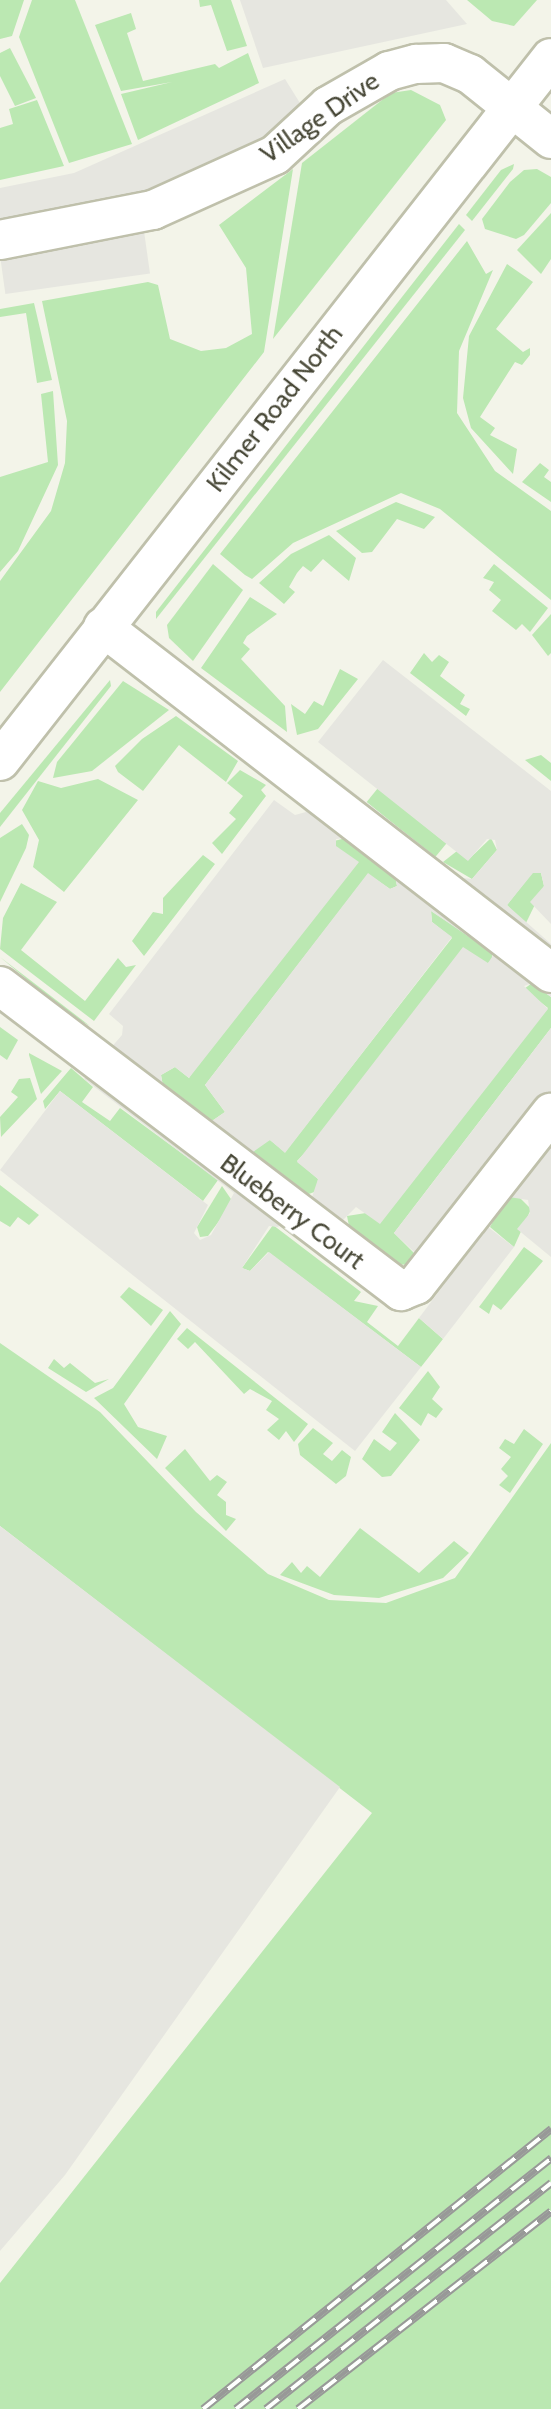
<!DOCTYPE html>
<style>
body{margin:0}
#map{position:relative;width:551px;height:2409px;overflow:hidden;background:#f3f4e9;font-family:Cabin,sans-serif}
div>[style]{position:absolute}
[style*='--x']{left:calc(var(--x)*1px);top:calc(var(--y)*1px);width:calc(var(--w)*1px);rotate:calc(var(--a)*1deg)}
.green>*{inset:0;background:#bbe8b2;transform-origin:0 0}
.parking>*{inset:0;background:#e6e6e0;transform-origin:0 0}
.roads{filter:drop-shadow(2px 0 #bfc0ab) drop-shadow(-2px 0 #bfc0ab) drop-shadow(0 2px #bfc0ab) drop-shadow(0 -2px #bfc0ab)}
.street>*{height:38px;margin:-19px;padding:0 19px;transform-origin:19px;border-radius:19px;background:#fff}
.rail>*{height:8px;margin-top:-4px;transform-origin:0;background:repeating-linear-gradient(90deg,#fff 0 16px,#989898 0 32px);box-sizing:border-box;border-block:2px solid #989898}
span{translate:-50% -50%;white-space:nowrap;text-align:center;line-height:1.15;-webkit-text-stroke:7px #fff;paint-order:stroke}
.street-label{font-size:26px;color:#484837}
</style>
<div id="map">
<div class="green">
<div style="clip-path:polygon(0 0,24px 0,12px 36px,0 39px)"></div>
<div style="clip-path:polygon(32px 0,75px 0,132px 144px,69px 163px,19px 37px)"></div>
<div style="clip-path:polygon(199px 0,231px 0,247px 46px,227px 51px,211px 5px,200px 7px)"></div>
<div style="clip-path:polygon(467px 0,537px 0,514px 26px,492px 21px)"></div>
<div style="clip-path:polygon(131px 13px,136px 29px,127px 33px,143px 81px,215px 64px,219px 68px,248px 53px,259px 83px,138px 140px,121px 94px,172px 82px,121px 91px,95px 25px)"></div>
<div style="clip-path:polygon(10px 48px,36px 98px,15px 106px,0 76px,0 53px)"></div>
<div style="clip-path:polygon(411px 90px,440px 105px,446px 120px,273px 339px,302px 163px,391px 93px)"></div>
<div style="clip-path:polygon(37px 100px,64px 166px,0 180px,0 128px,13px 124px,9px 109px)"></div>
<div style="clip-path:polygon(514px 164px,513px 169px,472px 221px,466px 215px,501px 170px)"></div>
<div style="clip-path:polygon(293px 169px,264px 352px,0 692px,0 581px,51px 511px,65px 463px,67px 421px,42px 301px,148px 282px,158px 285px,170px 339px,201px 351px,226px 348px,252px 334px,246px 268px,219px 225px)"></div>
<div style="clip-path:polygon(537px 169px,551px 177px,551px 203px,524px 235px,516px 239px,485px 229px,482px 219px,510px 182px,524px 170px)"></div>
<div style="clip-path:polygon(551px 213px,551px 259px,541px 274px,517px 250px)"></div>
<div style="clip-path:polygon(459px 224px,465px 230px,156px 619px,156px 612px)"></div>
<div style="clip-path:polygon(467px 241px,486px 274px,493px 270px,459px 351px,457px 413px,495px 471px,551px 511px,551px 600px,440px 509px,401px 493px,293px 543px,252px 579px,245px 575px,220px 554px)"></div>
<div style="clip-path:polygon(507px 264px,533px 282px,496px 329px,523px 352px,530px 348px,530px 355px,522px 365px,515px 362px,480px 417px,495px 428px,490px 435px,517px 449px,513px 474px,471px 428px,463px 398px,469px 336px)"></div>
<div style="clip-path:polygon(34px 303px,52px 380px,37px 383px,26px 313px,0 317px,0 309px)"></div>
<div style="clip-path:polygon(53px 391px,58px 465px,18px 551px,0 572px,0 477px,48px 462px,41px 394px)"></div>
<div style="clip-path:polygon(540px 463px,549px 470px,544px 477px,551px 482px,551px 502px,522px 482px)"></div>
<div style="clip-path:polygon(396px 502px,435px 517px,424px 529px,397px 519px,372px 552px,362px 553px,336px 531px)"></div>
<div style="clip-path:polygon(329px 535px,356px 558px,349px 581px,323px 559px,311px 572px,303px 566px,297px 573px,289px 587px,295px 592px,284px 604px,259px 583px,291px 554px)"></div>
<div style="clip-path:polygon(213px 564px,243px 590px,193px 661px,169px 638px,167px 625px)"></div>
<div style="clip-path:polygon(494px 564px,548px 608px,530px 632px,522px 624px,516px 630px,492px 611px,501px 600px,489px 590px,494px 582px,483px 578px)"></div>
<div style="clip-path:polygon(250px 597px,277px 614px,247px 636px,243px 643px,250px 649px,241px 659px,285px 706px,287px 732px,201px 668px)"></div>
<div style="clip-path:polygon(551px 614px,551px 653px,548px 656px,532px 635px)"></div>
<div style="clip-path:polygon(424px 653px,432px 662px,439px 655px,449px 662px,440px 676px,465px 695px,460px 704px,470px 709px,466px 716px,410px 673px)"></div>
<div style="clip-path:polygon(340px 669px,358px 679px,318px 729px,297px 735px,291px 704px,305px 714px,314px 701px,323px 706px)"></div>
<div style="clip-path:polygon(110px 680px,111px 686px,0 827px,0 813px)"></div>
<div style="clip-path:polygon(123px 681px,169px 710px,92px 771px,53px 778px,57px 762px)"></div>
<div style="clip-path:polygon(176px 716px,238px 761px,226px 782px,179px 745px,143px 791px,118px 772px,115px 766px,142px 739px)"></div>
<div style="clip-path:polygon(541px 755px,551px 763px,551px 781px,525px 760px)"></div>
<div style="clip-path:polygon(240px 770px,266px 785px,261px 790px,266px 796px,222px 854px,212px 843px,236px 819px,229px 813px,243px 796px,227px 783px)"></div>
<div style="clip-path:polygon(98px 779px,138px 800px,64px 892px,33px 867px,39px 840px,22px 810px,38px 781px,61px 788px)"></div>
<div style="left:378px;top:788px;width:88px;height:18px;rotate:39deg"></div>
<div style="clip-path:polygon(22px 824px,29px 835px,26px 848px,0 902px,0 838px)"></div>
<div style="clip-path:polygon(346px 838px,395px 876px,397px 886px,390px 889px,368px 874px,205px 1085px,225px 1112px,209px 1123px,163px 1086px,161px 1075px,175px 1067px,189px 1078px,334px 841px)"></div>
<div style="clip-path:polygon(491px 838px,497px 850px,472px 879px,443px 862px,457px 851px,468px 860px)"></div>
<div style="clip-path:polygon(203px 855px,215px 864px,144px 956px,132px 941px,153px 912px,163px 914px,163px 898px)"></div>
<div style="clip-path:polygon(532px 873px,541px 873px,544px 886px,525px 925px,507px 905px)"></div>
<div style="clip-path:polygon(21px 883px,57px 902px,21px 950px,85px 1001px,118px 958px,126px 967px,136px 965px,94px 1021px,0 949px,3px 918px)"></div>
<div style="clip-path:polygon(431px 911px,492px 951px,492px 959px,297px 1161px,318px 1179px,317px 1191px,306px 1195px,253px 1152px,258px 1143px,270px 1140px,285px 1152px,452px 938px,432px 922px)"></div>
<div style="clip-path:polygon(0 957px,90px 1026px,67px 1013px)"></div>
<div style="clip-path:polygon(532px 983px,551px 997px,551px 1028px,394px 1233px,414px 1253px,412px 1264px,397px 1265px,349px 1226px,347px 1216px,366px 1213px,548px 1008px,524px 989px)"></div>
<div style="clip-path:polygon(0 1027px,18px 1040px,7px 1060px,0 1055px)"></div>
<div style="clip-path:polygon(29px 1053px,62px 1071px,41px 1094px,29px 1055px)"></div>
<div style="clip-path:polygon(71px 1068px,93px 1087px,82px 1102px,110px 1121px,120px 1108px,218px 1180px,203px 1201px,60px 1091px,45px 1109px,43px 1101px)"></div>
<div style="clip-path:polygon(30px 1078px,37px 1099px,1px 1137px,0 1117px,18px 1097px,11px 1092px,19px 1079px)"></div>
<div style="clip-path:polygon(0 1185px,39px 1215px,29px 1225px,18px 1217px,10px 1227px,0 1221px)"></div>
<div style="clip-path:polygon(222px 1186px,233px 1202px,208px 1236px,200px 1237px,197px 1227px)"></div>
<div style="clip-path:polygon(517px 1195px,531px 1209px,514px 1247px,490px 1227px,503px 1202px)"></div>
<div style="clip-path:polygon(273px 1225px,361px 1292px,354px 1301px,378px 1306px,367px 1322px,398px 1346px,419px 1318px,443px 1339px,421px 1367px,268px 1252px,250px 1271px,242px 1268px)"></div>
<div style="clip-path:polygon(524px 1247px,543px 1261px,501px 1310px,493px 1304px,489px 1314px,479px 1307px)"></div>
<div style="clip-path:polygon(129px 1287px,163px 1310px,151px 1326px,120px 1297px)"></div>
<div style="clip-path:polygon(170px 1311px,181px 1324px,124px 1404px,138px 1427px,167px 1436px,157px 1459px,94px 1398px,113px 1388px)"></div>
<div style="clip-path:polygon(187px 1328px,308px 1424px,294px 1442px,286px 1431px,279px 1440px,267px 1430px,279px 1419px,266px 1410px,272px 1401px,250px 1389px,244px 1394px,195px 1342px,188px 1349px,177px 1339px)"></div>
<div style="clip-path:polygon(0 1343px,100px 1412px,196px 1512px,268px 1574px,329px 1600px,386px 1603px,455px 1578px,551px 1443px,551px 2409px,0 2409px,0 2283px,372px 1813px,0 1526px)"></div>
<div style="clip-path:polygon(54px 1359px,64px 1368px,70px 1363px,95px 1383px,109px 1379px,86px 1392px,48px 1368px)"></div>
<div style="clip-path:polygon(428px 1371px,440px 1387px,432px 1399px,443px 1409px,436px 1418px,428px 1413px,421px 1426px,399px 1408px)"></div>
<div style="clip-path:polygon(395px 1413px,420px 1440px,391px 1476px,382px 1477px,362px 1459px,374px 1439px,390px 1451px,397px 1443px,382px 1432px)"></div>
<div style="clip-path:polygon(313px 1428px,333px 1443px,323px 1454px,332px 1461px,342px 1450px,351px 1457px,346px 1476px,336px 1484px,300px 1455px,298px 1444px)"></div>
<div style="clip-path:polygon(524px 1429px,543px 1444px,510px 1493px,499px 1485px,508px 1476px,501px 1469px,511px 1457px,499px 1448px,505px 1439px,514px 1444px)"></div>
<div style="clip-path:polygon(185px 1449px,210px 1481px,217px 1475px,227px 1482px,217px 1495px,226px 1502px,226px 1515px,236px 1519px,226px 1531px,165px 1468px)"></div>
<div style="clip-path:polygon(360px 1528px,419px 1573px,454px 1541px,469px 1553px,443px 1578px,379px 1598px,334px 1595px,280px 1575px,292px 1562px,301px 1573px,307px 1566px,320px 1577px)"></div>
</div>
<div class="parking">
<div style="clip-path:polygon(240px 0,446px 0,467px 24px,263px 68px)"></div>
<div style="clip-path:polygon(285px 79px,313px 124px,275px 155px,0 240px,0 188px,74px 173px)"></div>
<div style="left:144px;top:231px;width:43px;height:146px;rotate:82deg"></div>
<div style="clip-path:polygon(evenodd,383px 660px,551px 791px,551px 924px,530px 902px,544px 886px,541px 873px,533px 873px,507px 905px,551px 944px,551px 997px,532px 983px,524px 986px,548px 1009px,380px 1224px,356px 1207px,343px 1220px,312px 1197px,318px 1179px,297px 1162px,463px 947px,488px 963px,494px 954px,431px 911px,432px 922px,452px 937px,285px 1153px,270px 1140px,253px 1152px,306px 1195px,278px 1227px,269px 1226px,242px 1268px,250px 1271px,269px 1252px,421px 1367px,355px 1451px,0 1170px,60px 1091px,208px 1205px,194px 1233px,200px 1240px,211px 1235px,234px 1193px,84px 1079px,122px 1035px,123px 1026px,109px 1014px,274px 800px,295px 815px,306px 812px,285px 791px,308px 757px,463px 878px,472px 879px,497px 850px,495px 840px,487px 839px,468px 861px,318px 742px,383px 660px,346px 838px,395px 876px,397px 886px,390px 889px,368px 873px,205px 1085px,225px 1112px,209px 1123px,163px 1086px,161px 1075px,175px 1067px,189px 1078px,359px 862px,336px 846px,336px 839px,346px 838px)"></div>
<div style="clip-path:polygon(551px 1028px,551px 1257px,517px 1229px,530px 1213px,528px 1200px,509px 1197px,488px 1227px,514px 1247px,443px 1339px,419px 1318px,446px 1282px,394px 1233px)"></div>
<div style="clip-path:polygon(0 1526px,340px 1787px,65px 2175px,0 2251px)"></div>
</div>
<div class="roads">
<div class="street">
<div style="--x:0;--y:240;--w:156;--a:-11.1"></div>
<div style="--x:153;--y:210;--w:134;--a:-24.3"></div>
<div style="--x:275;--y:155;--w:72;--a:-42.8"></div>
<div style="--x:328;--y:106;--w:70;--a:-29.8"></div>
<div style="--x:389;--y:71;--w:28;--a:-15"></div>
<div style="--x:416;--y:64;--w:28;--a:-2"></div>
<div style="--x:444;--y:63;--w:28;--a:23"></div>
<div style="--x:470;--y:74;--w:104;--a:38.7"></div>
<div style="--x:103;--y:627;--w:566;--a:37.68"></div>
<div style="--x:0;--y:761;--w:893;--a:-51.91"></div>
<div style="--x:0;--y:986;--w:504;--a:37.26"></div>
<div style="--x:401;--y:1291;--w:16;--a:-22"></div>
<div style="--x:416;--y:1285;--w:219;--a:-51.9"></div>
</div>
</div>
<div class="rail">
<div style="--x:203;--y:2409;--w:447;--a:-38.8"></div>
<div style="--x:236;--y:2409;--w:403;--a:-38.5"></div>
<div style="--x:266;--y:2409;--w:364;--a:-38.4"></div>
<div style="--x:298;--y:2409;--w:321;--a:-38"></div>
</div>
<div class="street-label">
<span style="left:320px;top:118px;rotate:-35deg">Village Drive</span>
<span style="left:275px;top:409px;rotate:-52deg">Kilmer Road North</span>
<span style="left:292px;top:1212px;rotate:37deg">Blueberry Court</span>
</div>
</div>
